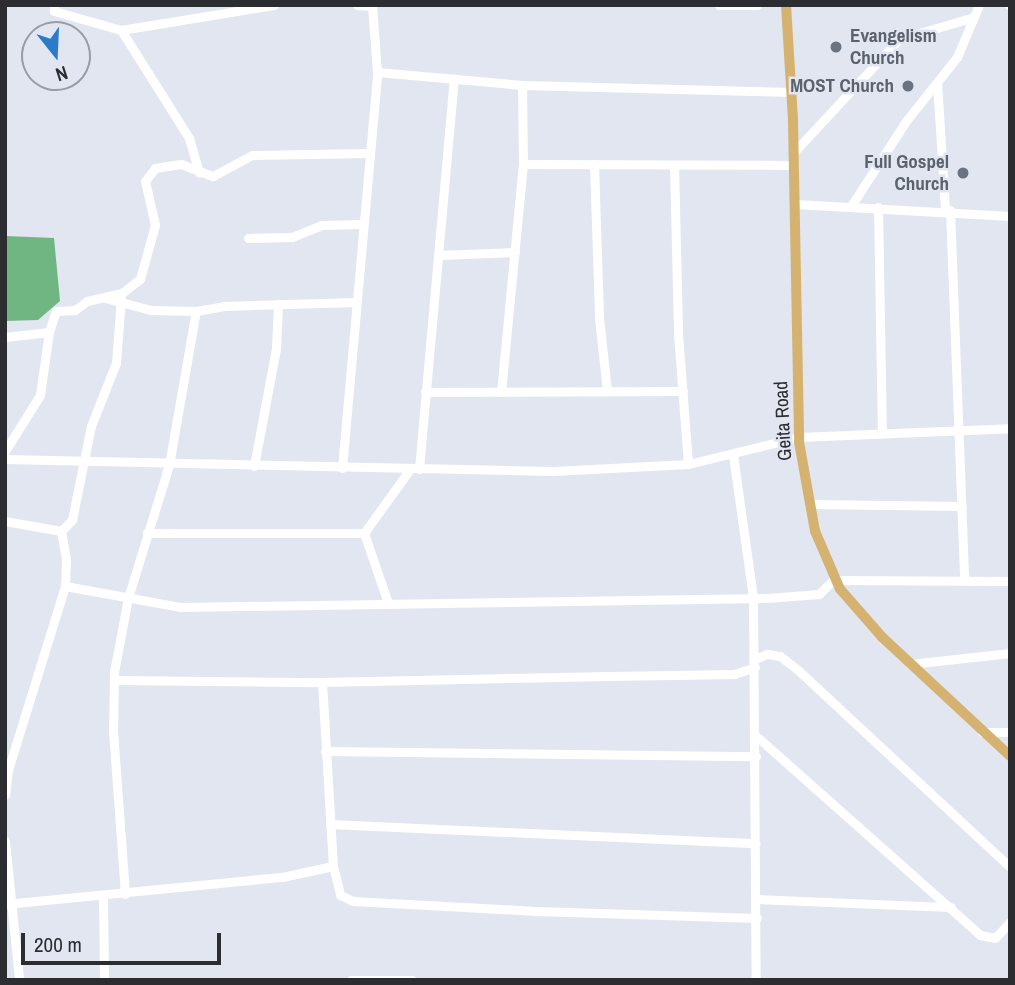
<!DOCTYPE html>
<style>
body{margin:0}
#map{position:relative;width:1015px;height:985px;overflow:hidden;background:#e1e6f1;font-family:"Archivo Narrow",sans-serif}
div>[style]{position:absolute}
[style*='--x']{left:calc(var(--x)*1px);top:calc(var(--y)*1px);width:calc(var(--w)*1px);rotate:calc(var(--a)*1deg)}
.forest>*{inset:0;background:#6fb682}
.minor>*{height:9px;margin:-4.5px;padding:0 4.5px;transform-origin:4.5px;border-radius:4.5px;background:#fff}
.major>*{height:10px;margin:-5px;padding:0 5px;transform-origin:5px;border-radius:5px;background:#d5b26f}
.dots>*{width:19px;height:19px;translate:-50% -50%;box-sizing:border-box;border:4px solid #e1e6f1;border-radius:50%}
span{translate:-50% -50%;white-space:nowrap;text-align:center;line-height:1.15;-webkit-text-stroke:5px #e1e6f1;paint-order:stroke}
.worship-label{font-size:19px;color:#5b616d;font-weight:700}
.left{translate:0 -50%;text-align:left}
.right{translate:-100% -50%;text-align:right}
.street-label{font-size:19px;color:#2b2d31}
.frame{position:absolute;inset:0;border:7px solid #2b2d31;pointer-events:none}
.north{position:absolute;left:21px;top:21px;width:70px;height:70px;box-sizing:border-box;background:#e1e6f1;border:2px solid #989ca4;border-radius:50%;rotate:162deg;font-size:19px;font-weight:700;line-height:28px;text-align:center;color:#2b2d31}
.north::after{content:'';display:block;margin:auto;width:24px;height:32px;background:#2a7ccb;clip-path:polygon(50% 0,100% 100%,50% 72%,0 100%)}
.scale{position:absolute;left:21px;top:933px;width:200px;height:32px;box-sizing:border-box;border:4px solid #2b2d31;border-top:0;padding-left:9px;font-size:21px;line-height:24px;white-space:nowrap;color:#2b2d31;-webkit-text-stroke:5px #e1e6f1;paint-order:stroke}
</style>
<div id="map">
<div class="forest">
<div style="clip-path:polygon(5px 236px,54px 238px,60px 301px,38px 320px,5px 321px)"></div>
</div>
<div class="minor">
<div style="--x:54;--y:5;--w:6;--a:90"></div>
<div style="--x:54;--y:11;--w:70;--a:15.8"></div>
<div style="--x:121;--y:30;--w:128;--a:57.8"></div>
<div style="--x:189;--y:138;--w:36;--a:74"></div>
<div style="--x:357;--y:5;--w:15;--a:4"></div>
<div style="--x:719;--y:5;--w:38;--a:0"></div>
<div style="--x:1009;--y:5;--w:1;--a:0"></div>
<div style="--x:121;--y:30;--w:155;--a:-9.3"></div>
<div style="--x:377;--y:72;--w:146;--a:5.1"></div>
<div style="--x:522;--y:85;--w:270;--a:1.5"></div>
<div style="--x:937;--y:82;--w:128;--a:86.4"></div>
<div style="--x:794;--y:152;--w:154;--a:-47.1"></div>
<div style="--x:899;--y:39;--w:78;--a:-16.3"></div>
<div style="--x:523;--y:164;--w:271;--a:0.2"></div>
<div style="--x:594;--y:164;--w:154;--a:88.1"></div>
<div style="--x:599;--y:318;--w:73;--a:83.7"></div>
<div style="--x:674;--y:165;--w:169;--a:88.6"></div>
<div style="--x:678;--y:334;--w:130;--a:85.6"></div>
<div style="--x:795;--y:204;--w:215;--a:3.2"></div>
<div style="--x:851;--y:206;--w:101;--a:-57.1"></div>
<div style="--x:906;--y:121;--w:82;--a:-51.4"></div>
<div style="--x:957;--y:57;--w:56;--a:-67.1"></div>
<div style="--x:878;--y:207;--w:226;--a:89"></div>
<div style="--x:950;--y:210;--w:370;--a:87.8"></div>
<div style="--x:248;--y:238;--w:44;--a:-1.3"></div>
<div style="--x:292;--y:237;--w:32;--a:-22"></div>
<div style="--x:322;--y:225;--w:40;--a:-1.4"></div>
<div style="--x:438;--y:255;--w:77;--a:-2.2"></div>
<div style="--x:105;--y:298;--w:48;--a:14.6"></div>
<div style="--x:151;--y:310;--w:45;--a:1.3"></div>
<div style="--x:196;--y:311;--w:27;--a:-10"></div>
<div style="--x:223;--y:306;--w:133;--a:-1.7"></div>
<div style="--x:5;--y:337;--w:44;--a:-6.5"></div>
<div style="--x:49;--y:332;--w:22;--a:-72"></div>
<div style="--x:56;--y:311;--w:19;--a:-3"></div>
<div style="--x:75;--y:310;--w:15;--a:-37"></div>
<div style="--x:87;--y:301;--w:36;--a:-13"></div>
<div style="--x:122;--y:293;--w:23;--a:-38"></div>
<div style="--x:140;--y:279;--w:56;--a:-74.5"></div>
<div style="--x:155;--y:225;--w:45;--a:-102.8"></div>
<div style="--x:145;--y:181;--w:16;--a:-52"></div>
<div style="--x:155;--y:168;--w:26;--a:-9"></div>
<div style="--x:181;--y:164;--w:34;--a:21"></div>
<div style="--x:213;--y:176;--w:44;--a:-28.3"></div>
<div style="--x:252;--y:155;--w:116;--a:-1"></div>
<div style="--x:425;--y:392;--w:258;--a:-0.2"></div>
<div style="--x:501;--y:392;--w:229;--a:-84.5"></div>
<div style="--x:523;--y:164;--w:79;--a:-90.7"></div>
<div style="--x:5;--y:451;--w:66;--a:-58"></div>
<div style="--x:40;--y:395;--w:64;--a:-81.9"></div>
<div style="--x:733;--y:455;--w:144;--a:82"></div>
<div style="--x:753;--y:598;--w:382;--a:89.6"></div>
<div style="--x:5;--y:459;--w:548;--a:1.25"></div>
<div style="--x:553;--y:471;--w:135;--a:-3"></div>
<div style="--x:688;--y:464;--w:114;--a:-13.7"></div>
<div style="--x:799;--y:437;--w:211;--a:-2.4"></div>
<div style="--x:254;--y:466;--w:120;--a:-79.4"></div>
<div style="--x:276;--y:348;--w:44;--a:-87.4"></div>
<div style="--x:342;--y:468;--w:398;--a:-84.9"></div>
<div style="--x:377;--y:72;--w:67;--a:-94.3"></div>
<div style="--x:419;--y:469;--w:392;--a:-84.9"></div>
<div style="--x:810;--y:504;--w:152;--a:0.8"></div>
<div style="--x:5;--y:521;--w:57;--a:10.1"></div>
<div style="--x:61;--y:531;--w:29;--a:80"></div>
<div style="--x:66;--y:560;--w:26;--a:92"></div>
<div style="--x:65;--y:586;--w:193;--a:107.2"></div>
<div style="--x:8;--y:770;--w:25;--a:97"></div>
<div style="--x:61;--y:531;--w:16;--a:-45"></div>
<div style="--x:72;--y:520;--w:96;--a:-78.6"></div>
<div style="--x:91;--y:426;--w:68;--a:-68.4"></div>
<div style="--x:116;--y:363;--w:65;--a:-85.6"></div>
<div style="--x:147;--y:533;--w:217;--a:0"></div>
<div style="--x:364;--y:533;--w:74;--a:71.1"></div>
<div style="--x:364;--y:533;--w:79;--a:-54.3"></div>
<div style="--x:65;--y:586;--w:118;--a:10.3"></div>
<div style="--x:181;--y:607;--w:586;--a:-0.88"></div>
<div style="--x:767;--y:598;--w:52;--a:-4.4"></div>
<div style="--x:819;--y:594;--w:20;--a:-45"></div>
<div style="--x:833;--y:580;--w:177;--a:0.3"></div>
<div style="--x:755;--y:659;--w:13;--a:-23"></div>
<div style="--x:767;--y:654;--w:13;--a:9"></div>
<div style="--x:780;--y:656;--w:24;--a:38"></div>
<div style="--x:799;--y:671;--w:288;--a:42.9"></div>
<div style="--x:910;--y:664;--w:101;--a:-6.3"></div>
<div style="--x:114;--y:680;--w:208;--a:0.6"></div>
<div style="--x:322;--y:682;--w:288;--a:-1.2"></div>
<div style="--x:610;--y:676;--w:124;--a:-0.9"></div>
<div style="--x:734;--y:674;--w:22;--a:-18"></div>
<div style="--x:322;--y:682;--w:184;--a:86.6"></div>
<div style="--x:333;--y:866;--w:30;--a:76"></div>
<div style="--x:340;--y:895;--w:14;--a:25"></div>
<div style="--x:353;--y:901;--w:183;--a:3.1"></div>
<div style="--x:536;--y:911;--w:221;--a:1.8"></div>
<div style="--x:982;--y:732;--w:28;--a:0"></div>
<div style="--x:755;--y:735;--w:301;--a:41.6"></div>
<div style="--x:980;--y:935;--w:15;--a:11"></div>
<div style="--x:995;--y:938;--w:22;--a:-47"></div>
<div style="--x:325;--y:751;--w:431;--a:0.7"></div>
<div style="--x:330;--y:824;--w:426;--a:2.6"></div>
<div style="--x:5;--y:841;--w:140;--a:84.2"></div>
<div style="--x:125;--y:894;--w:162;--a:-94.2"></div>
<div style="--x:113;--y:732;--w:60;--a:-89"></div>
<div style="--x:114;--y:672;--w:75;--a:-79.3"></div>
<div style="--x:128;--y:598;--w:139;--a:-72.9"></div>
<div style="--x:169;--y:465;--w:156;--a:-80.1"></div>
<div style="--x:103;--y:896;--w:84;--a:89.3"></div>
<div style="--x:757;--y:899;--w:194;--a:2.4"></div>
<div style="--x:5;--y:904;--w:278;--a:-5.6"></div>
<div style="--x:282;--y:877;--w:52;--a:-12.2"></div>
<div style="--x:351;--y:980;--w:61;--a:0"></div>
</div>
<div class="major">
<div style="--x:786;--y:5;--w:116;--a:86.5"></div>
<div style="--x:793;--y:121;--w:321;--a:88.9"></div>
<div style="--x:799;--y:442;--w:90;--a:79.8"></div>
<div style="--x:815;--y:531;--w:63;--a:66.7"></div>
<div style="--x:840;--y:589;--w:64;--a:48.8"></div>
<div style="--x:882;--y:637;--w:175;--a:42.9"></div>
</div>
<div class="dots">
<div style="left:836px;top:47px;background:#6b7280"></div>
<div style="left:908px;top:86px;background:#6b7280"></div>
<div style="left:963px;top:173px;background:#6b7280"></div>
</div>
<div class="worship-label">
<span class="left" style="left:850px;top:47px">Evangelism<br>Church</span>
<span class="right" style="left:894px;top:86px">MOST Church</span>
<span class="right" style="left:949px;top:173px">Full Gospel<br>Church</span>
</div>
<div class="street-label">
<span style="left:783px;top:421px;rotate:-93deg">Geita Road</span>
</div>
<div class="frame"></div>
<div class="north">N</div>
<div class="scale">200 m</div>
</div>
